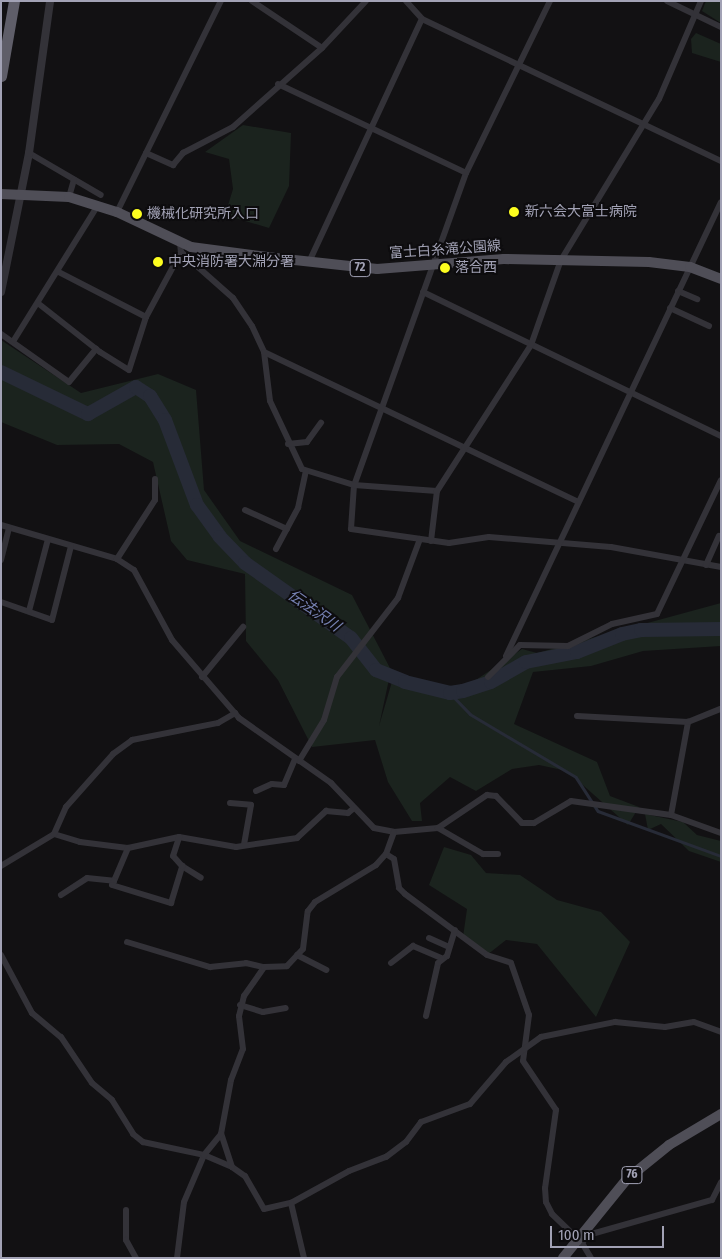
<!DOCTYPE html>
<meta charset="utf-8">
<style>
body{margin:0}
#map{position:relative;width:722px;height:1259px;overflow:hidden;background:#121113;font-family:"Fira Sans Condensed","Noto Sans JP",sans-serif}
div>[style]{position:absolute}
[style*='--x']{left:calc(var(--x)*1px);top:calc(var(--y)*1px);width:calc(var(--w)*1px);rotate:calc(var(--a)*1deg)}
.green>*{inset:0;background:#1b231e}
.stream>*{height:2.5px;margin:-1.25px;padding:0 1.25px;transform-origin:1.25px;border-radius:1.25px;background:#272b37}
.river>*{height:14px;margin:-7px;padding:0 7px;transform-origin:7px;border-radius:7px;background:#272b37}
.minor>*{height:6px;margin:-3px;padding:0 3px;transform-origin:3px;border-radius:3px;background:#333238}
.tertiary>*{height:8px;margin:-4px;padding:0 4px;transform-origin:4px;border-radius:4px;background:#333238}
.primary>*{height:10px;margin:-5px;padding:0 5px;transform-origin:5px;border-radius:5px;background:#4f4e57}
.motorway>*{height:11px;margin:-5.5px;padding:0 5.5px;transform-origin:5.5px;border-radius:5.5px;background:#5f5e69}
.dots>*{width:14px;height:14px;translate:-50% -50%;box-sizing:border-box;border:2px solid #0d0c0e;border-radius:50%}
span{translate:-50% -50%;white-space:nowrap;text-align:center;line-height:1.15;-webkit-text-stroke:4px #0d0c0e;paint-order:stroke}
.shield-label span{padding:1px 4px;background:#0d0c0e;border:1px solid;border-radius:4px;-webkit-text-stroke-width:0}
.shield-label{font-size:12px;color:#a2a2b5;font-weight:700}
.poi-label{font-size:14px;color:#a2a2b5}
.left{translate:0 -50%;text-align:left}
.street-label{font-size:14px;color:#a2a2b5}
.water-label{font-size:15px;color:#7681b2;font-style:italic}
.frame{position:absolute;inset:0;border:2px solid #a2a2b5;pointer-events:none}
.scale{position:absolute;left:550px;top:1226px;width:114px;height:22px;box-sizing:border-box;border:2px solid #a2a2b5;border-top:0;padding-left:6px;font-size:15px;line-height:18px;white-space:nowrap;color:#a2a2b5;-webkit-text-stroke:4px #0d0c0e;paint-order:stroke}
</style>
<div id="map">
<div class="green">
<div style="clip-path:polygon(706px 1px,721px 1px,721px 23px,702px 11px)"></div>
<div style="clip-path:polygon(696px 33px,721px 44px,721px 62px,692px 53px,691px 39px)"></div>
<div style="clip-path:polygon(243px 125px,291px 133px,289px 186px,269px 228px,225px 215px,233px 189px,229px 159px,205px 152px)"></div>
<div style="clip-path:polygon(1px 340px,81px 393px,158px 374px,196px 390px,204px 490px,240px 541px,352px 595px,391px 670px,379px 726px,393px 678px,452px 696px,522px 649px,537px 653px,721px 603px,721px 646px,643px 651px,591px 666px,533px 672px,514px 724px,597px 762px,610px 796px,639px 807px,628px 825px,567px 771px,539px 765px,512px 769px,476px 791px,450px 777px,420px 803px,422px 821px,412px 821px,388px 782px,375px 740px,312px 747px,278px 680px,246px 641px,245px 574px,187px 560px,171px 541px,153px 462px,119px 444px,57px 445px,1px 422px)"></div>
<div style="clip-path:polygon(645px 814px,683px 822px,697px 835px,721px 841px,721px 862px,689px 851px,661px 824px,648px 830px)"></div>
<div style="clip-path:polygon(444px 847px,471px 855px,486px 873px,520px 875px,557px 900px,601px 912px,630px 942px,596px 1017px,537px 944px,506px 940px,487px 955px,463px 937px,467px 909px,429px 885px)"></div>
</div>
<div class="stream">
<div style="--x:450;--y:693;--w:29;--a:46"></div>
<div style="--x:470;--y:714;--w:123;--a:30.7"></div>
<div style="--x:576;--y:777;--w:40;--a:57.1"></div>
<div style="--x:598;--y:811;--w:131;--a:20.1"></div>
</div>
<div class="river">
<div style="--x:1;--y:372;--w:97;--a:25.8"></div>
<div style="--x:88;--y:414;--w:55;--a:-29.4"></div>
<div style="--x:136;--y:387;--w:17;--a:33"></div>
<div style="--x:150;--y:396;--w:28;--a:58"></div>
<div style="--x:165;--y:420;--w:91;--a:69.4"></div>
<div style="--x:197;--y:505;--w:39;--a:54"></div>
<div style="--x:220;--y:537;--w:36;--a:46"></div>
<div style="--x:245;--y:563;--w:130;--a:35.3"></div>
<div style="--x:351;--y:638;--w:41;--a:52"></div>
<div style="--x:376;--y:670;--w:31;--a:22"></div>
<div style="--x:405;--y:682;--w:46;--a:13.7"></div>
<div style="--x:450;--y:693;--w:13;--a:-9"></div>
<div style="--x:463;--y:691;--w:29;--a:-18"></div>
<div style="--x:491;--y:682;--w:40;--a:-29.7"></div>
<div style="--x:526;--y:662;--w:52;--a:-11.1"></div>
<div style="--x:577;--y:652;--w:48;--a:-21.8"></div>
<div style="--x:622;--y:634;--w:19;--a:-12"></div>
<div style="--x:641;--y:630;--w:80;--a:-0.7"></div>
</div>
<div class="minor">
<div style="--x:252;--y:1;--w:84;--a:33.9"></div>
<div style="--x:406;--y:1;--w:24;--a:48"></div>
<div style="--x:422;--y:19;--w:331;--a:25.4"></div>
<div style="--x:550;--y:1;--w:191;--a:116"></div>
<div style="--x:466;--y:173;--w:331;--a:109.7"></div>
<div style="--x:354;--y:485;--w:44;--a:93.9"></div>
<div style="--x:351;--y:529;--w:99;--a:8.1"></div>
<div style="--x:449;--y:543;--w:40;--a:-8.5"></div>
<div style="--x:489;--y:537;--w:122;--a:4.7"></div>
<div style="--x:611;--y:547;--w:112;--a:10.3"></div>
<div style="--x:667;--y:1;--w:60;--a:25.7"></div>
<div style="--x:278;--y:84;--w:208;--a:25.3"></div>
<div style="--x:29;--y:153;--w:83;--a:30.3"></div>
<div style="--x:146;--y:153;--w:30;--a:24"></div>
<div style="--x:173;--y:165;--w:16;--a:-50"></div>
<div style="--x:183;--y:153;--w:56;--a:-27.5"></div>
<div style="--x:233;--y:127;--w:119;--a:-41.6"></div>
<div style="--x:322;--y:48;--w:64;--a:-46.9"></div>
<div style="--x:69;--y:197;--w:18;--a:-74"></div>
<div style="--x:117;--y:212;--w:235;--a:-63.8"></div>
<div style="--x:180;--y:243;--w:9;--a:84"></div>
<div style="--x:181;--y:252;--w:69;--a:41.5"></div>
<div style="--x:233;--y:298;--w:34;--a:56"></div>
<div style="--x:252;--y:326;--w:29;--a:65"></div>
<div style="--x:264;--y:352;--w:49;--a:83"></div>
<div style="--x:270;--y:401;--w:75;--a:64.8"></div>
<div style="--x:302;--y:469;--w:54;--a:17.1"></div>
<div style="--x:354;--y:485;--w:83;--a:4.1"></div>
<div style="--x:309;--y:262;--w:268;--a:-65.1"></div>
<div style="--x:678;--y:291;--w:21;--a:23"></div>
<div style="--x:423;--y:292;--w:331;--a:25.8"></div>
<div style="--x:39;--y:304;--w:78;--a:38.2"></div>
<div style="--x:100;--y:352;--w:34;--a:32"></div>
<div style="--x:129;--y:370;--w:56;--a:-72.2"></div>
<div style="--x:146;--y:317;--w:98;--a:-152.7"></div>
<div style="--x:670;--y:308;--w:43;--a:24.8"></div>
<div style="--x:146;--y:317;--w:74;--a:-61.7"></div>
<div style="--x:1;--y:334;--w:83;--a:35.2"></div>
<div style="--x:69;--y:382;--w:43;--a:-50.7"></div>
<div style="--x:14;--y:340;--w:159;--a:-58.1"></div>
<div style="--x:264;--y:352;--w:347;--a:25.5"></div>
<div style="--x:288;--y:444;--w:19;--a:-6"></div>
<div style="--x:307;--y:442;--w:24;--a:-54"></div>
<div style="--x:245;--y:510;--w:46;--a:24.3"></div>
<div style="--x:1;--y:525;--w:121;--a:16.3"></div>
<div style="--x:117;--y:559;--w:20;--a:33"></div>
<div style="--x:134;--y:570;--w:80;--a:61.5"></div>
<div style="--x:172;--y:640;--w:103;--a:49.3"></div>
<div style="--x:239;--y:718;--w:113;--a:35.2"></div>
<div style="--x:331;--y:783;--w:62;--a:46.3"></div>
<div style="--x:374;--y:828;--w:20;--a:11"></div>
<div style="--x:394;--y:832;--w:44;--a:-5.2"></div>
<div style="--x:438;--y:828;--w:59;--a:-34"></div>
<div style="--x:487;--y:795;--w:9;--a:6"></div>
<div style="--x:496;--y:796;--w:37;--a:46"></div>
<div style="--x:522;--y:823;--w:12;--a:0"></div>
<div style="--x:534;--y:823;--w:43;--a:-30.7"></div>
<div style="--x:571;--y:801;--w:101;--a:8"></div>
<div style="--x:671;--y:815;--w:53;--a:19.8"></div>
<div style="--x:431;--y:541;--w:50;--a:-83.2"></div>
<div style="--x:437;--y:491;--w:174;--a:-57.2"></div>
<div style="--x:531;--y:345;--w:90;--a:-70.6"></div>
<div style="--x:561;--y:260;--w:188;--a:-58.7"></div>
<div style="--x:659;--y:99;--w:107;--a:-66.8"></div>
<div style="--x:276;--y:549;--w:47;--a:-61.8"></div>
<div style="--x:298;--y:508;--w:38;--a:-78"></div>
<div style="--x:117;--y:559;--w:70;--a:-57.2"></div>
<div style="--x:155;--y:500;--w:21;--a:-90"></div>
<div style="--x:1;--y:560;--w:33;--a:-76"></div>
<div style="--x:706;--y:565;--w:32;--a:-66"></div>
<div style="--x:1;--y:602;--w:54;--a:19.4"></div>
<div style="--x:52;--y:620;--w:76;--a:-75.6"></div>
<div style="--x:29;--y:611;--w:74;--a:-75.2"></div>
<div style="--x:506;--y:656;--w:502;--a:-64.66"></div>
<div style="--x:202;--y:677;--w:65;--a:-50.6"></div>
<div style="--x:488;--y:677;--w:45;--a:-45"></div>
<div style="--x:520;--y:645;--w:48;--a:1.2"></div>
<div style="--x:568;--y:646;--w:49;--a:-26.6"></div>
<div style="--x:612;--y:624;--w:46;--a:-12.5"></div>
<div style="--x:657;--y:614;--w:148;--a:-64.5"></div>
<div style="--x:577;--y:716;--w:111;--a:3.1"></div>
<div style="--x:299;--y:761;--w:48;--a:-58.6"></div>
<div style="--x:324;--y:720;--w:45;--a:-73.2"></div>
<div style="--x:337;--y:677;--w:100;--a:-52.3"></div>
<div style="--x:398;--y:598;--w:63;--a:-69.6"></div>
<div style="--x:256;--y:791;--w:17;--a:-24"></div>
<div style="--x:272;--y:784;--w:12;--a:5"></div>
<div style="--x:284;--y:785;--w:28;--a:-67"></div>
<div style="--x:230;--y:803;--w:21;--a:5"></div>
<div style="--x:251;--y:805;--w:40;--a:100"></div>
<div style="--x:671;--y:815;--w:95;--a:-79.6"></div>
<div style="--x:688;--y:722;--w:35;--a:-22"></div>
<div style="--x:438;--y:828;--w:52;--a:30"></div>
<div style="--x:483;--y:854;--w:15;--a:0"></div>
<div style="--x:54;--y:834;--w:27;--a:17"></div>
<div style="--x:80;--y:842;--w:48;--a:7.1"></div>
<div style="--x:128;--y:848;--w:52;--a:-12.2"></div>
<div style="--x:179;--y:837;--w:58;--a:10"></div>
<div style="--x:236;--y:847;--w:62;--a:-8.4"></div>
<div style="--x:297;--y:838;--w:40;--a:-43"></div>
<div style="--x:326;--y:811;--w:22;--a:5"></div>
<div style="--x:348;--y:813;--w:8;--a:-40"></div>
<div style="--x:386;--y:854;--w:9;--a:32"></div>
<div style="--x:394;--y:859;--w:29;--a:80"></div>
<div style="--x:399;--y:888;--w:8;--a:45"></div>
<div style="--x:405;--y:894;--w:102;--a:36.6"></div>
<div style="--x:487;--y:955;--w:25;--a:18"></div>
<div style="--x:511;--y:963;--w:55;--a:70.9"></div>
<div style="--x:529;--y:1015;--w:46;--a:97.4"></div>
<div style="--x:523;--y:1061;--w:59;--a:56"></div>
<div style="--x:556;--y:1110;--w:79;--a:98"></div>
<div style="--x:545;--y:1188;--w:14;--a:86"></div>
<div style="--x:546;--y:1202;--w:13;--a:63"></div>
<div style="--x:552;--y:1214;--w:42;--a:44"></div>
<div style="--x:582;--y:1243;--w:17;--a:59"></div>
<div style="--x:1;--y:866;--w:62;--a:-31.1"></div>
<div style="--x:54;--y:834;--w:30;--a:-66"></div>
<div style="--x:66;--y:807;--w:71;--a:-48.4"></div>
<div style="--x:113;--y:754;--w:24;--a:-36"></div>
<div style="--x:132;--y:740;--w:88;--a:-11.2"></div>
<div style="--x:218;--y:723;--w:20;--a:-30"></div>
<div style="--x:182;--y:866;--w:22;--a:32"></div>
<div style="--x:114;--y:881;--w:36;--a:-67"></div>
<div style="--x:61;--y:895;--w:31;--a:-33"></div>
<div style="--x:87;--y:878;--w:27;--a:6"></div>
<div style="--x:114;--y:881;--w:4;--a:117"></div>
<div style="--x:112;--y:885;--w:62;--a:17"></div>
<div style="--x:171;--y:903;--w:39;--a:-73"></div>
<div style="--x:182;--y:866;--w:13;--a:-132"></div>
<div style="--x:173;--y:856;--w:20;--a:-72"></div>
<div style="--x:429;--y:938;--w:22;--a:24"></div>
<div style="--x:127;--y:942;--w:87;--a:16.8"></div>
<div style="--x:210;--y:967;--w:36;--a:-6"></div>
<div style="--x:246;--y:963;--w:18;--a:13"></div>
<div style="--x:1;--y:955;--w:66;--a:61.9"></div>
<div style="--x:32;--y:1013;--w:38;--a:40"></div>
<div style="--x:61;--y:1037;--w:55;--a:56"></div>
<div style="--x:92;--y:1083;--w:26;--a:40"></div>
<div style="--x:112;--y:1100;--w:40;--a:58"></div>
<div style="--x:133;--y:1134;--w:13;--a:39"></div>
<div style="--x:143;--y:1142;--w:62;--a:12"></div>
<div style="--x:204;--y:1155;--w:30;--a:23"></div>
<div style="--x:232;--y:1167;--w:16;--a:35"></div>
<div style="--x:245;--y:1176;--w:38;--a:60"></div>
<div style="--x:264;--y:1209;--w:28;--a:-13"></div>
<div style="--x:291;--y:1203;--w:66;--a:-28.9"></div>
<div style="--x:349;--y:1171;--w:40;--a:-21"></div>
<div style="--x:386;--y:1157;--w:25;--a:-37"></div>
<div style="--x:406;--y:1142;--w:25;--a:-53"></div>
<div style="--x:421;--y:1122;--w:52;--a:-20.2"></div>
<div style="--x:470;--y:1104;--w:55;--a:-49.4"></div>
<div style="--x:506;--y:1062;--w:43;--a:-35.5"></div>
<div style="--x:541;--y:1037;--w:76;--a:-11.5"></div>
<div style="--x:615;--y:1022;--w:50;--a:5.7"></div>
<div style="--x:665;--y:1027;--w:29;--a:-10"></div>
<div style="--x:694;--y:1022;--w:29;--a:20"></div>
<div style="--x:297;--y:955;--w:33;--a:27"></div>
<div style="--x:391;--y:963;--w:28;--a:-38"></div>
<div style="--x:413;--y:946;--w:30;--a:23"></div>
<div style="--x:240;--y:1005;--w:24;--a:17"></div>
<div style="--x:263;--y:1012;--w:23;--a:-10"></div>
<div style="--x:426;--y:1016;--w:54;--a:-77.2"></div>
<div style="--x:438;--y:963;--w:11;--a:-38"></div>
<div style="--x:447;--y:956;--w:27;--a:-73"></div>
<div style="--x:232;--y:1167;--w:35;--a:-108"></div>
<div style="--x:221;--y:1134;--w:55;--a:-79.5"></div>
<div style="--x:231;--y:1080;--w:33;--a:-69"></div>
<div style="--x:243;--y:1049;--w:33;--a:-97"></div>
<div style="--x:239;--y:1016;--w:21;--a:-76"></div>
<div style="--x:244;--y:996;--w:35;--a:-55"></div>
<div style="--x:264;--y:967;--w:23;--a:-2"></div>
<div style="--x:287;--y:966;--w:23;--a:-47"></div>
<div style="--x:303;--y:949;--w:38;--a:-83"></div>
<div style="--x:308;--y:911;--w:11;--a:-52"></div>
<div style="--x:315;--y:902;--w:71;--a:-31.2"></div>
<div style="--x:376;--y:865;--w:15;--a:-48"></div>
<div style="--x:386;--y:854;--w:23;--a:-70"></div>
<div style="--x:291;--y:1203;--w:57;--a:76.7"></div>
<div style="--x:126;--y:1210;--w:30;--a:90"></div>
<div style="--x:126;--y:1240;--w:21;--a:61"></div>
<div style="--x:582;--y:1243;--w:10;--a:-53"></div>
<div style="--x:588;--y:1235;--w:129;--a:-15.8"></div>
<div style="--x:712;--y:1200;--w:20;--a:-63"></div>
<div style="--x:177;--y:1258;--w:56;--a:-82.9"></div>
<div style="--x:184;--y:1202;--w:51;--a:-66.9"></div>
<div style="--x:204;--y:1155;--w:27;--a:-51"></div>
</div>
<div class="tertiary">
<div style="--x:1;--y:292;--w:142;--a:-78.6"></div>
<div style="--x:29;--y:153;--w:153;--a:-82.1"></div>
</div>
<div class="primary">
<div style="--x:1;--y:194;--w:68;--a:2.5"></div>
<div style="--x:69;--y:197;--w:50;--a:17.4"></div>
<div style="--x:117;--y:212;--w:82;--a:25.3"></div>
<div style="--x:191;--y:247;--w:77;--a:7.5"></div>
<div style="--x:267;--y:257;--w:111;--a:6.2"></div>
<div style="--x:377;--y:269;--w:127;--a:-4.5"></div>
<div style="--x:504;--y:259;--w:145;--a:1.2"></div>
<div style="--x:649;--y:262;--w:41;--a:7"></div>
<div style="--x:690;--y:267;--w:33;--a:21"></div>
<div style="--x:563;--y:1258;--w:102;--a:-51"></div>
<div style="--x:627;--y:1179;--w:54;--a:-39"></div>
<div style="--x:669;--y:1145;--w:61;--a:-30.8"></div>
</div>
<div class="motorway">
<div style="--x:1;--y:76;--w:76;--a:-80.2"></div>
</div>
<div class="dots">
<div style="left:514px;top:212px;background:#fcfd1f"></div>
<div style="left:137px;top:214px;background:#fcfd1f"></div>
<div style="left:158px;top:262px;background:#fcfd1f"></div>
<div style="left:445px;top:268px;background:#fcfd1f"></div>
</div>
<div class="shield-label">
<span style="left:360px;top:268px">72</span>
<span style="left:632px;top:1175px">76</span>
</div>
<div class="poi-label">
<span class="left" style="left:525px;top:212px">新六会大富士病院</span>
<span class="left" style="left:147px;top:214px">機械化研究所入口</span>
<span class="left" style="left:168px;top:262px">中央消防署大淵分署</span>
<span class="left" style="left:455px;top:268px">落合西</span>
</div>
<div class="street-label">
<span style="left:445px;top:250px;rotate:-4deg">富士白糸滝公園線</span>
</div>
<div class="water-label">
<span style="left:314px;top:611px;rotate:35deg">伝法沢川</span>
</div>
<div class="frame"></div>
<div class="scale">100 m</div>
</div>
